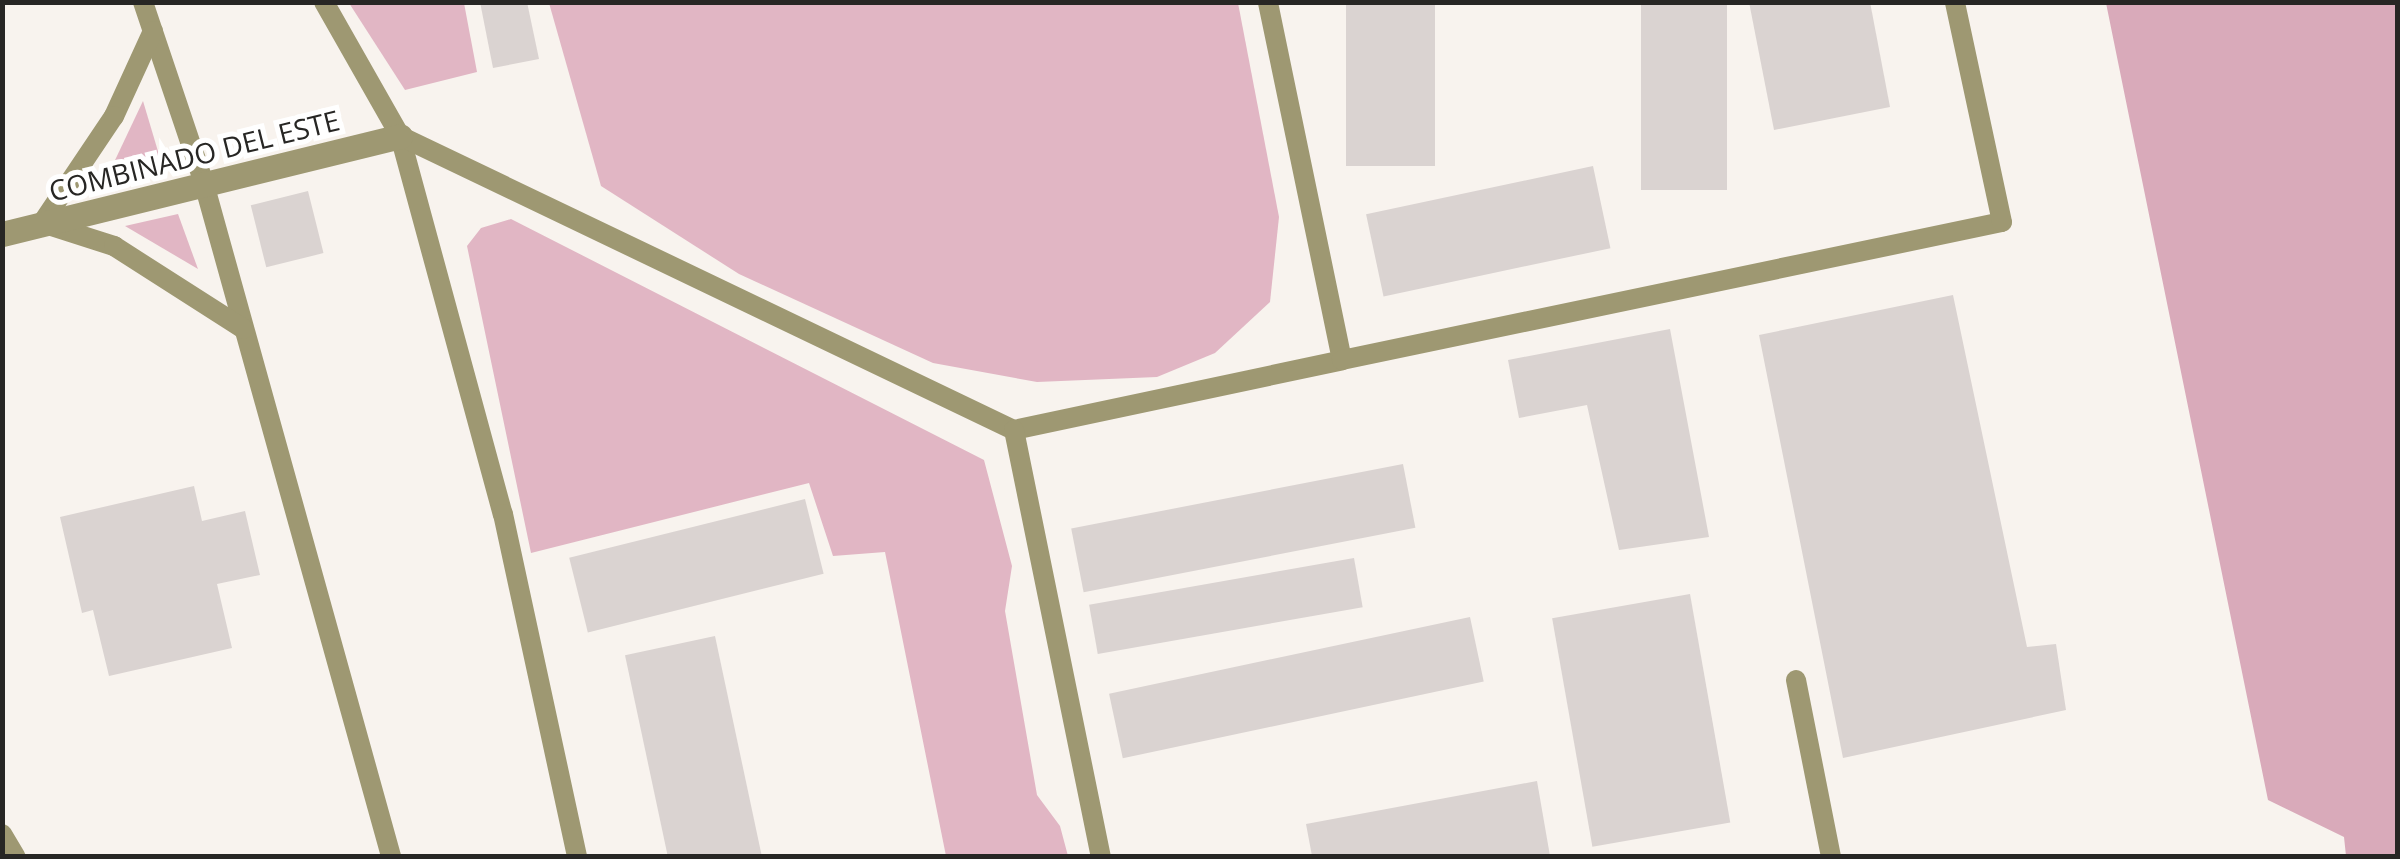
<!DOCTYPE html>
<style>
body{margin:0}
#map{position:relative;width:2400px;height:859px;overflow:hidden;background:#f8f3ee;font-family:"Open Sans",sans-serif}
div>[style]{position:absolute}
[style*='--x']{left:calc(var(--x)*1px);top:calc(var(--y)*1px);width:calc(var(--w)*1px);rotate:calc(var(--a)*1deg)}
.green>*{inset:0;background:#e1b6c4}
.forest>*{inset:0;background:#d9aaba}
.building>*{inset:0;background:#dad3d1;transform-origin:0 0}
.lane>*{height:20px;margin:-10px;padding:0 10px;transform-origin:10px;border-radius:10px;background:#9e9872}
.street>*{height:25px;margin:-12.5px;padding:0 12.5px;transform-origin:12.5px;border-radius:12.5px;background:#9e9872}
span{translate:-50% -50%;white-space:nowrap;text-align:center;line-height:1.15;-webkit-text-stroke:10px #fff;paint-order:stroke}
.street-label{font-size:28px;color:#272624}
.frame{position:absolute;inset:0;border:5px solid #272624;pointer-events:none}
</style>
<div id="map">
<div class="green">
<div style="clip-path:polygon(349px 3px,464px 3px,477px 72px,405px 90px)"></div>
<div style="clip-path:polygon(549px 3px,1238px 3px,1279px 217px,1270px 302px,1215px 353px,1157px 377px,1037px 382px,933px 363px,739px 274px,601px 186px)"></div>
<div style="clip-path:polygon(143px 101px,160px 158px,108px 175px)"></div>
<div style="clip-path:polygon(178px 214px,198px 269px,125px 226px)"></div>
<div style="clip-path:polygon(511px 219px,984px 460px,1012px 566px,1005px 611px,1037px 795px,1060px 826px,1068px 856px,946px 856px,885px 552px,833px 556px,809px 483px,531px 553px,467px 246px,481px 228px)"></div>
</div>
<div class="forest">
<div style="clip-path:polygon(2106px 3px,2397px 3px,2397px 856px,2346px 856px,2344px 837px,2268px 800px)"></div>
</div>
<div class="building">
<div style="clip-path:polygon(480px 2px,527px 2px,539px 59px,493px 68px)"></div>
<div style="left:1346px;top:2px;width:89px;height:164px"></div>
<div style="left:1641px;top:2px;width:86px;height:188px"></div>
<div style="clip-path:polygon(1749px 2px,1870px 2px,1890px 107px,1774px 130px)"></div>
<div style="left:1593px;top:166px;width:84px;height:232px;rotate:78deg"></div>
<div style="left:308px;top:191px;width:64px;height:59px;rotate:76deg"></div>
<div style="clip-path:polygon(1953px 295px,2027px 647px,2056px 644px,2066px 710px,1843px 758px,1759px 335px)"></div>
<div style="clip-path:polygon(1670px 329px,1709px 537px,1619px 550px,1587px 405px,1519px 418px,1508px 360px)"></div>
<div style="left:1403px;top:464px;width:65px;height:338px;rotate:79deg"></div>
<div style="clip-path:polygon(194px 486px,202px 521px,245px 511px,260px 575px,217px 584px,232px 648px,109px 676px,93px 610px,82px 613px,60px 517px)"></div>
<div style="left:805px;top:499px;width:77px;height:243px;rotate:76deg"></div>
<div style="left:1354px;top:558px;width:50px;height:269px;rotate:80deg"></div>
<div style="left:1690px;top:594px;width:232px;height:140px;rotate:80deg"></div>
<div style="left:1470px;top:617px;width:66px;height:369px;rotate:78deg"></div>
<div style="left:715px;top:636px;width:225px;height:92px;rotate:78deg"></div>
<div style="clip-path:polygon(1537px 781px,1550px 856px,1312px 856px,1306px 824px)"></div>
</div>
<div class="lane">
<div style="--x:143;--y:2;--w:188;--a:71.4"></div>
<div style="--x:203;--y:180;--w:702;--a:74.46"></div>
<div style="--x:324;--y:2;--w:154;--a:60.4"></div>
<div style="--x:400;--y:136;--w:392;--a:74.8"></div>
<div style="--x:503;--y:514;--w:350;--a:77.8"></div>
<div style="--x:153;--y:31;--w:94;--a:114.6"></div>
<div style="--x:114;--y:116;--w:129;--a:123.9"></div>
<div style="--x:42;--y:223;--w:76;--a:17.7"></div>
<div style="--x:114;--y:246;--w:154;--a:32.6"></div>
<div style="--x:400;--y:136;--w:681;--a:25.59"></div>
<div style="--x:1014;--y:430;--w:335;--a:-12"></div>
<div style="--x:1342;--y:360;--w:366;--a:-101.7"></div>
<div style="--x:1342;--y:360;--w:674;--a:-11.81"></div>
<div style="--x:2002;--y:222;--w:225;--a:-102.1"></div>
<div style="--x:1014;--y:430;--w:435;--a:78.5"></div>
<div style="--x:1796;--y:680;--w:179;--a:78.8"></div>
<div style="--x:2;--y:834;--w:26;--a:59"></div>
</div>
<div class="street">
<div style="--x:2;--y:234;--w:410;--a:-13.8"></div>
</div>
<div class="street-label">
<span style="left:194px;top:155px;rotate:-14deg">COMBINADO DEL ESTE</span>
</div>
<div class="frame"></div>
</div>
